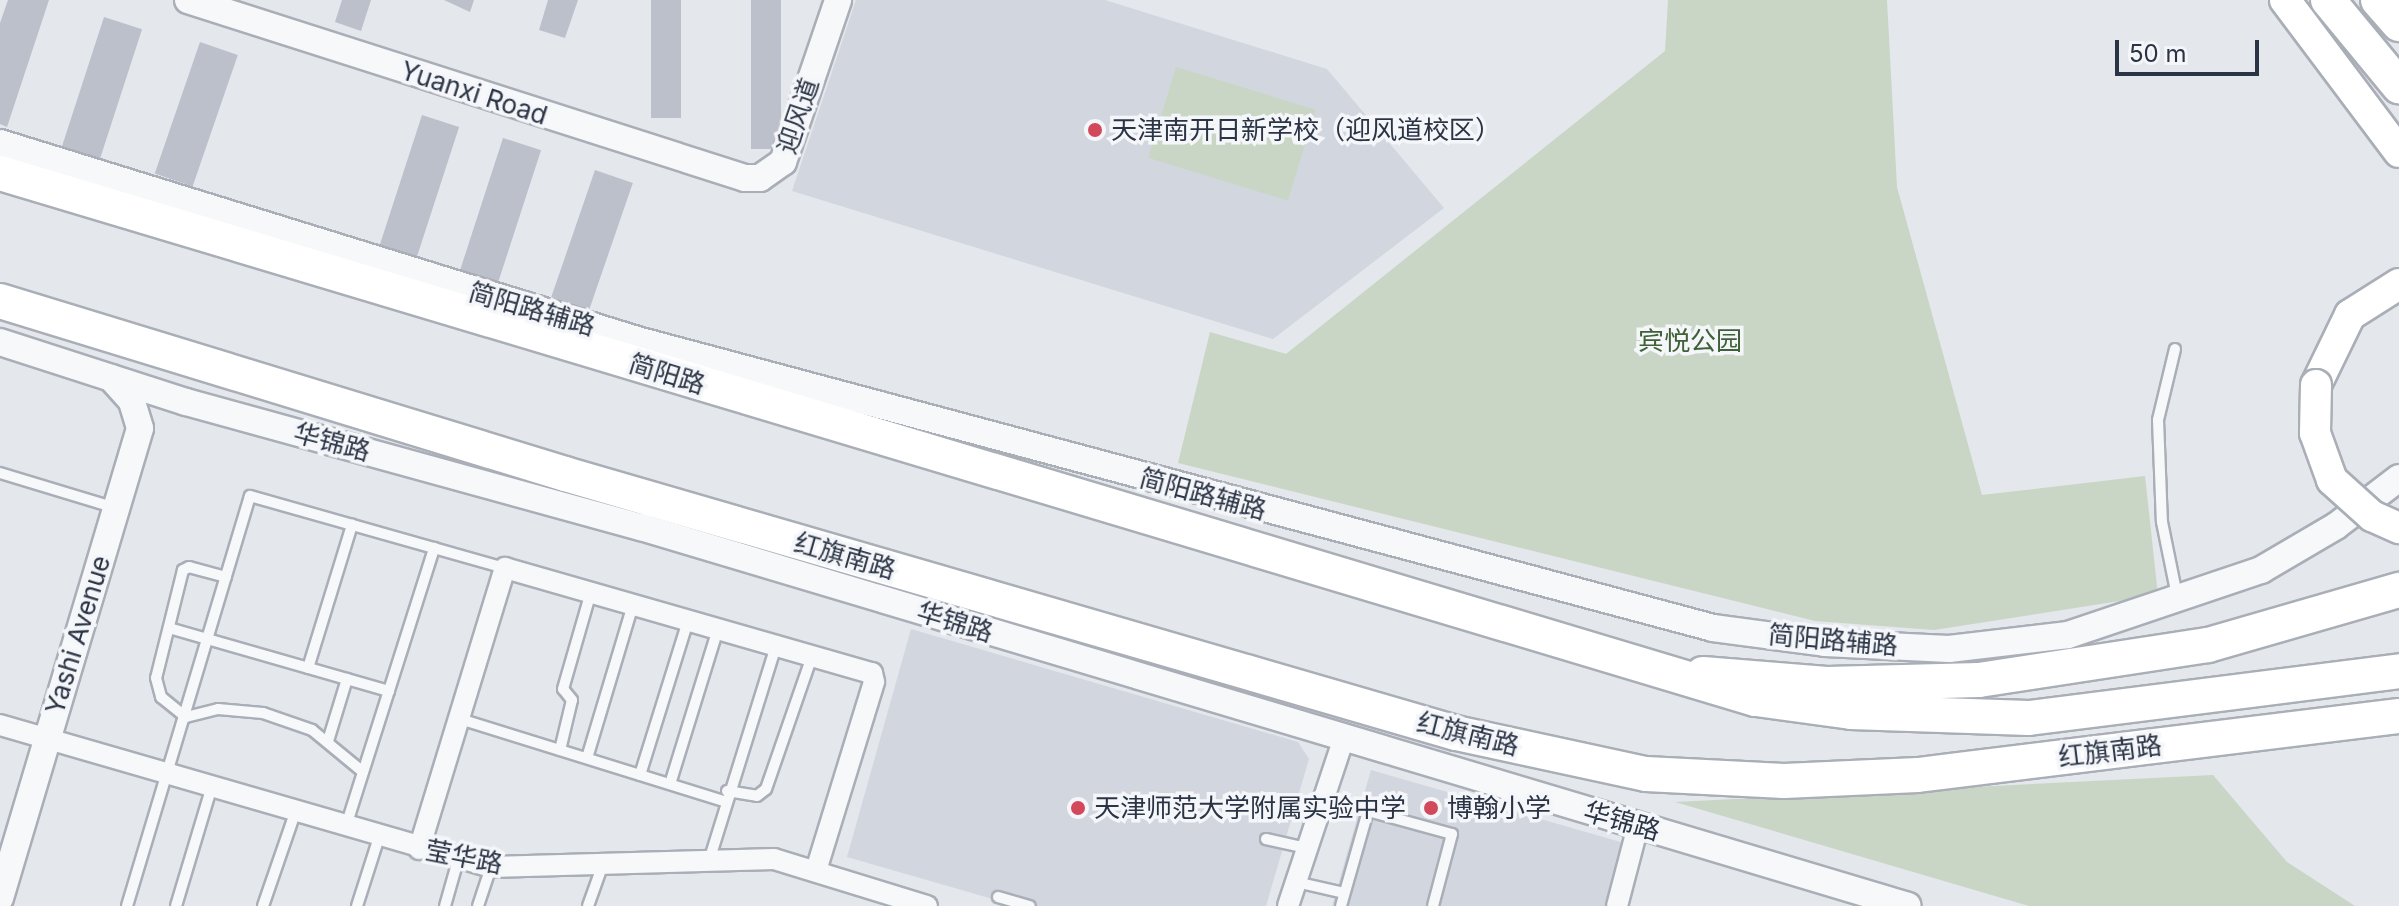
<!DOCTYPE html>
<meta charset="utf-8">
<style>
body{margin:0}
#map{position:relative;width:2399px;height:906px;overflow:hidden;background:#e4e7ec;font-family:Inter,"Noto Sans SC",sans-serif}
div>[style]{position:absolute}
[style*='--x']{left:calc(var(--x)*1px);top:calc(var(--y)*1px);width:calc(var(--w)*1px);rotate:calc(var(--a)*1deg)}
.built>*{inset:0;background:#d2d6de}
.green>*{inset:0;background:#c9d6c5;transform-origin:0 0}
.building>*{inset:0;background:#bbc0ca;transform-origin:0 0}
.roads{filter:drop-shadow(2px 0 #a9aeb7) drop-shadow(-2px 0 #a9aeb7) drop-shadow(0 2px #a9aeb7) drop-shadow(0 -2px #a9aeb7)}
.service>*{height:10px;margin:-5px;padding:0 5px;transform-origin:5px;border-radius:5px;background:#f7f8fa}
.minor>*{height:20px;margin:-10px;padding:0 10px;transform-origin:10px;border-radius:10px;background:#f7f8fa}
.tertiary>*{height:26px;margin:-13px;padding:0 13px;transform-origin:13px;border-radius:13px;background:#f7f8fa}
.secondary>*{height:30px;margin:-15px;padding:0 15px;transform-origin:15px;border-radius:15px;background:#fff}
.primary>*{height:34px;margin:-17px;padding:0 17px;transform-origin:17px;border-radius:17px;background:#fff}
.trunk>*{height:34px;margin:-17px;padding:0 17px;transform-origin:17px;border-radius:17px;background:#fff}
.bridges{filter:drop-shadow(2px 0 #a9aeb7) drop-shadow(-2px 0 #a9aeb7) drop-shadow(0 2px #a9aeb7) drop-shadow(0 -2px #a9aeb7)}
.secondary-bridge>*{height:30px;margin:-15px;padding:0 15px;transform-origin:15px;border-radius:15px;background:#fff}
.dots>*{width:22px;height:22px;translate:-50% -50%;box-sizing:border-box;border:4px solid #f4f6f9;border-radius:50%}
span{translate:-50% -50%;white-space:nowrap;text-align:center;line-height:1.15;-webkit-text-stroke:7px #f4f6f9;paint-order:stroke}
.street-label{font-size:26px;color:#2b3445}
.poi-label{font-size:26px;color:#2b3445}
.left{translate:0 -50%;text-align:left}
.park-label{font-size:26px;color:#3f6138}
.scale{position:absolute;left:2115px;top:40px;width:144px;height:36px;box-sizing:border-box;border:4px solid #2b3445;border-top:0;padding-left:10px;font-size:24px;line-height:28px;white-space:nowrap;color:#2b3445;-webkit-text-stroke:6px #f4f6f9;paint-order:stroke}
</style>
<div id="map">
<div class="built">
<div style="clip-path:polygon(856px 0,1105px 0,1327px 69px,1444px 208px,1273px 339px,792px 191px)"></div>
<div style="clip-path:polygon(911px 629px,1298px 742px,1309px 759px,1266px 906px,1017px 906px,847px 857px)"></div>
<div style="clip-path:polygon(1371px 770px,1631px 845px,1613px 906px,1332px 906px)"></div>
</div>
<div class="green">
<div style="clip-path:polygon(1668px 0,1887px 0,1897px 187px,1982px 495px,2145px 476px,2158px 595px,1934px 630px,1815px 621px,1178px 463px,1210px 332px,1286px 354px,1665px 51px)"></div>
<div style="left:1176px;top:67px;width:146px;height:95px;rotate:17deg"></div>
<div style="clip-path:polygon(2213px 775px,2287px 862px,2355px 906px,2029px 906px,1675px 802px)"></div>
</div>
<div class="building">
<div style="clip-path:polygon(8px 0,49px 0,7px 127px,0 124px,0 23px)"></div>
<div style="clip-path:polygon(342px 0,371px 0,361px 31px,335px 22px)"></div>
<div style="clip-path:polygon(444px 0,474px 0,470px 12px)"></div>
<div style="clip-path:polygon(548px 0,578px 0,565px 38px,539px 30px)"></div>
<div style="left:651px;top:0;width:30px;height:118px"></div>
<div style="left:751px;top:0;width:30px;height:149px"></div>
<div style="left:104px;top:17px;width:40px;height:139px;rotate:18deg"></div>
<div style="left:200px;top:42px;width:40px;height:139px;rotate:19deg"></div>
<div style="left:422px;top:115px;width:39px;height:139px;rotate:18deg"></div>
<div style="left:503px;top:138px;width:40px;height:139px;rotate:18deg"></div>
<div style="left:595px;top:170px;width:40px;height:139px;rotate:19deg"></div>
</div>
<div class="roads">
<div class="service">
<div style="--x:2175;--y:349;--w:73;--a:103.5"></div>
<div style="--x:2158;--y:420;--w:102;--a:87.8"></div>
<div style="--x:2162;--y:522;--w:76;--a:78.5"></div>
<div style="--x:0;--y:473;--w:121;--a:16.8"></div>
<div style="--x:226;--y:577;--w:38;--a:-165"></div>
<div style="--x:189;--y:567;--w:7;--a:153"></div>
<div style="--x:183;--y:570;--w:111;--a:104"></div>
<div style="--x:156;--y:678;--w:20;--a:75"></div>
<div style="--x:161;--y:697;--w:32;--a:39"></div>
<div style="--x:186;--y:717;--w:33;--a:-14"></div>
<div style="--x:218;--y:709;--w:45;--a:5.1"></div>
<div style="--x:263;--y:713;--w:52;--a:19.1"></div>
<div style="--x:312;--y:730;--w:66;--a:39.5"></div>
<div style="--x:169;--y:628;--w:229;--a:16"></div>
<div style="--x:308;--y:668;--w:150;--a:-72.9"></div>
<div style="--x:460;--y:719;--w:276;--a:17.3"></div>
<div style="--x:328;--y:741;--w:65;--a:-73"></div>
<div style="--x:560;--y:750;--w:51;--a:-76.5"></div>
<div style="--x:572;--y:700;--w:14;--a:-129"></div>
<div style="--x:563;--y:689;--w:101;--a:-73.9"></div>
<div style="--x:587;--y:758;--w:160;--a:-73.3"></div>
<div style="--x:640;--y:775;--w:161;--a:-72.7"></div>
<div style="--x:670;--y:784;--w:162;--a:-72.8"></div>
<div style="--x:727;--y:791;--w:30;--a:9"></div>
<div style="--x:757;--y:796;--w:11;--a:-38"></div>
<div style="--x:766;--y:789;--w:141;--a:-70.9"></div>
<div style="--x:346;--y:826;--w:292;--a:-72.4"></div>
<div style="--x:1266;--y:839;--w:42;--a:12.4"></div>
<div style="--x:709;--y:861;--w:225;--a:-72.7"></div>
<div style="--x:1296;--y:882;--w:49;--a:12.9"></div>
<div style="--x:998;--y:897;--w:33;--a:16"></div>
<div style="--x:127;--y:906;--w:428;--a:-73.3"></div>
<div style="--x:250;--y:496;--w:265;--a:15.8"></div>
<div style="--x:176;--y:906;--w:122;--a:-73.3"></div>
<div style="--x:263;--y:906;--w:98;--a:-71"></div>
<div style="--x:357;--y:906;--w:72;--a:-72.3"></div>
<div style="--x:445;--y:906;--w:51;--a:-74.1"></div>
<div style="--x:478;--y:906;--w:41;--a:-71.6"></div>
<div style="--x:588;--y:906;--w:45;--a:-70.3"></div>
<div style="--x:1341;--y:906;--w:99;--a:-74.1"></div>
<div style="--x:1368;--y:811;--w:87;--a:15.3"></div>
<div style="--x:1452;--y:834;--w:74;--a:104.8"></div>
</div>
<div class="minor">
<div style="--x:0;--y:725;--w:511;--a:16.13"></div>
<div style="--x:491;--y:867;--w:283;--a:-1.6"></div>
<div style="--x:774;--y:859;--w:160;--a:17.1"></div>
<div style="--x:419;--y:849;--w:294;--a:-73"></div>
<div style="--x:505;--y:568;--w:382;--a:16"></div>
<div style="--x:872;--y:673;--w:9;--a:77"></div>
<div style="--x:874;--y:682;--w:198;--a:107.1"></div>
<div style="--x:1288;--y:906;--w:174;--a:-71.6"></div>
<div style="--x:1617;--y:906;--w:83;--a:-75.3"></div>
</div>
<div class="tertiary">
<div style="--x:188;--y:0;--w:585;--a:17.72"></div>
<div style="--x:745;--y:178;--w:15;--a:0"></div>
<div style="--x:760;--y:178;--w:28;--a:-35"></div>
<div style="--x:783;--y:162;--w:171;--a:-71.2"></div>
<div style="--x:0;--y:143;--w:667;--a:17.18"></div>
<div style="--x:637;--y:340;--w:1114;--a:14.98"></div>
<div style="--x:1713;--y:628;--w:113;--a:7.6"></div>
<div style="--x:1825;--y:643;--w:124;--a:2.8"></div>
<div style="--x:1949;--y:649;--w:120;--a:-6.7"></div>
<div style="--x:2068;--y:635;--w:204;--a:-18.6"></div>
<div style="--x:2261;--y:570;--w:87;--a:-30.4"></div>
<div style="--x:2336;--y:526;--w:79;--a:-37.3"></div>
<div style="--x:0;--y:342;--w:195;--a:17.9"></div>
<div style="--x:186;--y:402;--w:472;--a:15.4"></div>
<div style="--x:641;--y:527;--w:1322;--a:16.65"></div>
<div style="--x:0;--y:898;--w:490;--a:-73.4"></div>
<div style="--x:140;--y:428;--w:28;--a:-107"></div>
<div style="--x:132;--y:401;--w:31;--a:-132"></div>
</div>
<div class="secondary">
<div style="--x:2285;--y:0;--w:190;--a:53.1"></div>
<div style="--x:2316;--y:385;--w:78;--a:-64.1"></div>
<div style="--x:2350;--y:315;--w:58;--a:-32.3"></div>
</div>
<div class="primary">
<div style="--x:2328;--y:0;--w:112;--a:50.5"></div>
<div style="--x:2378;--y:0;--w:32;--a:49"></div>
<div style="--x:1703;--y:674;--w:124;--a:4.6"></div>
<div style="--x:1827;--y:684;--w:152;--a:-1.5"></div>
<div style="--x:1979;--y:680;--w:232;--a:-8.7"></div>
<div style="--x:2208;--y:645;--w:199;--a:-16.1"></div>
</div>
<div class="trunk">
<div style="--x:0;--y:173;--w:1833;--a:16.68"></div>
<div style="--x:1756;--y:699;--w:96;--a:7.8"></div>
<div style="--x:1851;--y:712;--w:178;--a:1.9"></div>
<div style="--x:2029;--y:718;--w:373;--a:-7.2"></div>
<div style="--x:0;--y:301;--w:591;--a:17.02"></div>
<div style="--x:565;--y:474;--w:928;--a:16.21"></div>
<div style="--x:1456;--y:733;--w:194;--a:12.2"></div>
<div style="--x:1646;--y:774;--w:138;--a:2.9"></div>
<div style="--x:1784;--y:781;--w:134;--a:-2.6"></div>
<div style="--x:1918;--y:775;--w:485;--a:-7"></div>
</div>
</div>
<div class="bridges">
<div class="secondary-bridge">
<div style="--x:2316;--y:385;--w:48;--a:91.2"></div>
<div style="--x:2315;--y:433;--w:50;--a:70.1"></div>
<div style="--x:2332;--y:480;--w:54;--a:42"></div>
<div style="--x:2372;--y:516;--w:30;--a:24"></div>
</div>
</div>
<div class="dots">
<div style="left:1095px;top:130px;background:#d1495b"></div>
<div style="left:1078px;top:808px;background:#d1495b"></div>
<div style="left:1431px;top:808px;background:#d1495b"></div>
</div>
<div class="street-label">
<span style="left:474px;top:93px;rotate:18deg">Yuanxi Road</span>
<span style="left:798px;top:116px;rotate:-71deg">迎风道</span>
<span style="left:532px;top:309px;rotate:16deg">简阳路辅路</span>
<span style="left:667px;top:374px;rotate:17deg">简阳路</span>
<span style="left:332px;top:442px;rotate:15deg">华锦路</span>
<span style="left:1203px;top:494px;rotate:15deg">简阳路辅路</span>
<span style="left:845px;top:556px;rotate:16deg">红旗南路</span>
<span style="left:955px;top:622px;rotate:17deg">华锦路</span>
<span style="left:78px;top:635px;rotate:-73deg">Yashi Avenue</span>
<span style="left:1833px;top:640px;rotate:5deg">简阳路辅路</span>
<span style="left:1468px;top:734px;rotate:14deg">红旗南路</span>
<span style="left:2110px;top:751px;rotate:-7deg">红旗南路</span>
<span style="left:1622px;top:821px;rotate:16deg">华锦路</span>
<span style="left:464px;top:857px;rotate:11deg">莹华路</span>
</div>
<div class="poi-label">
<span class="left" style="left:1111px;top:130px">天津南开日新学校（迎风道校区）</span>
<span class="left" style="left:1094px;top:808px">天津师范大学附属实验中学</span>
<span class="left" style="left:1447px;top:808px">博翰小学</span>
</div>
<div class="park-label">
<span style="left:1690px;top:341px">宾悦公园</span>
</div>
<div class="scale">50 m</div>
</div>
